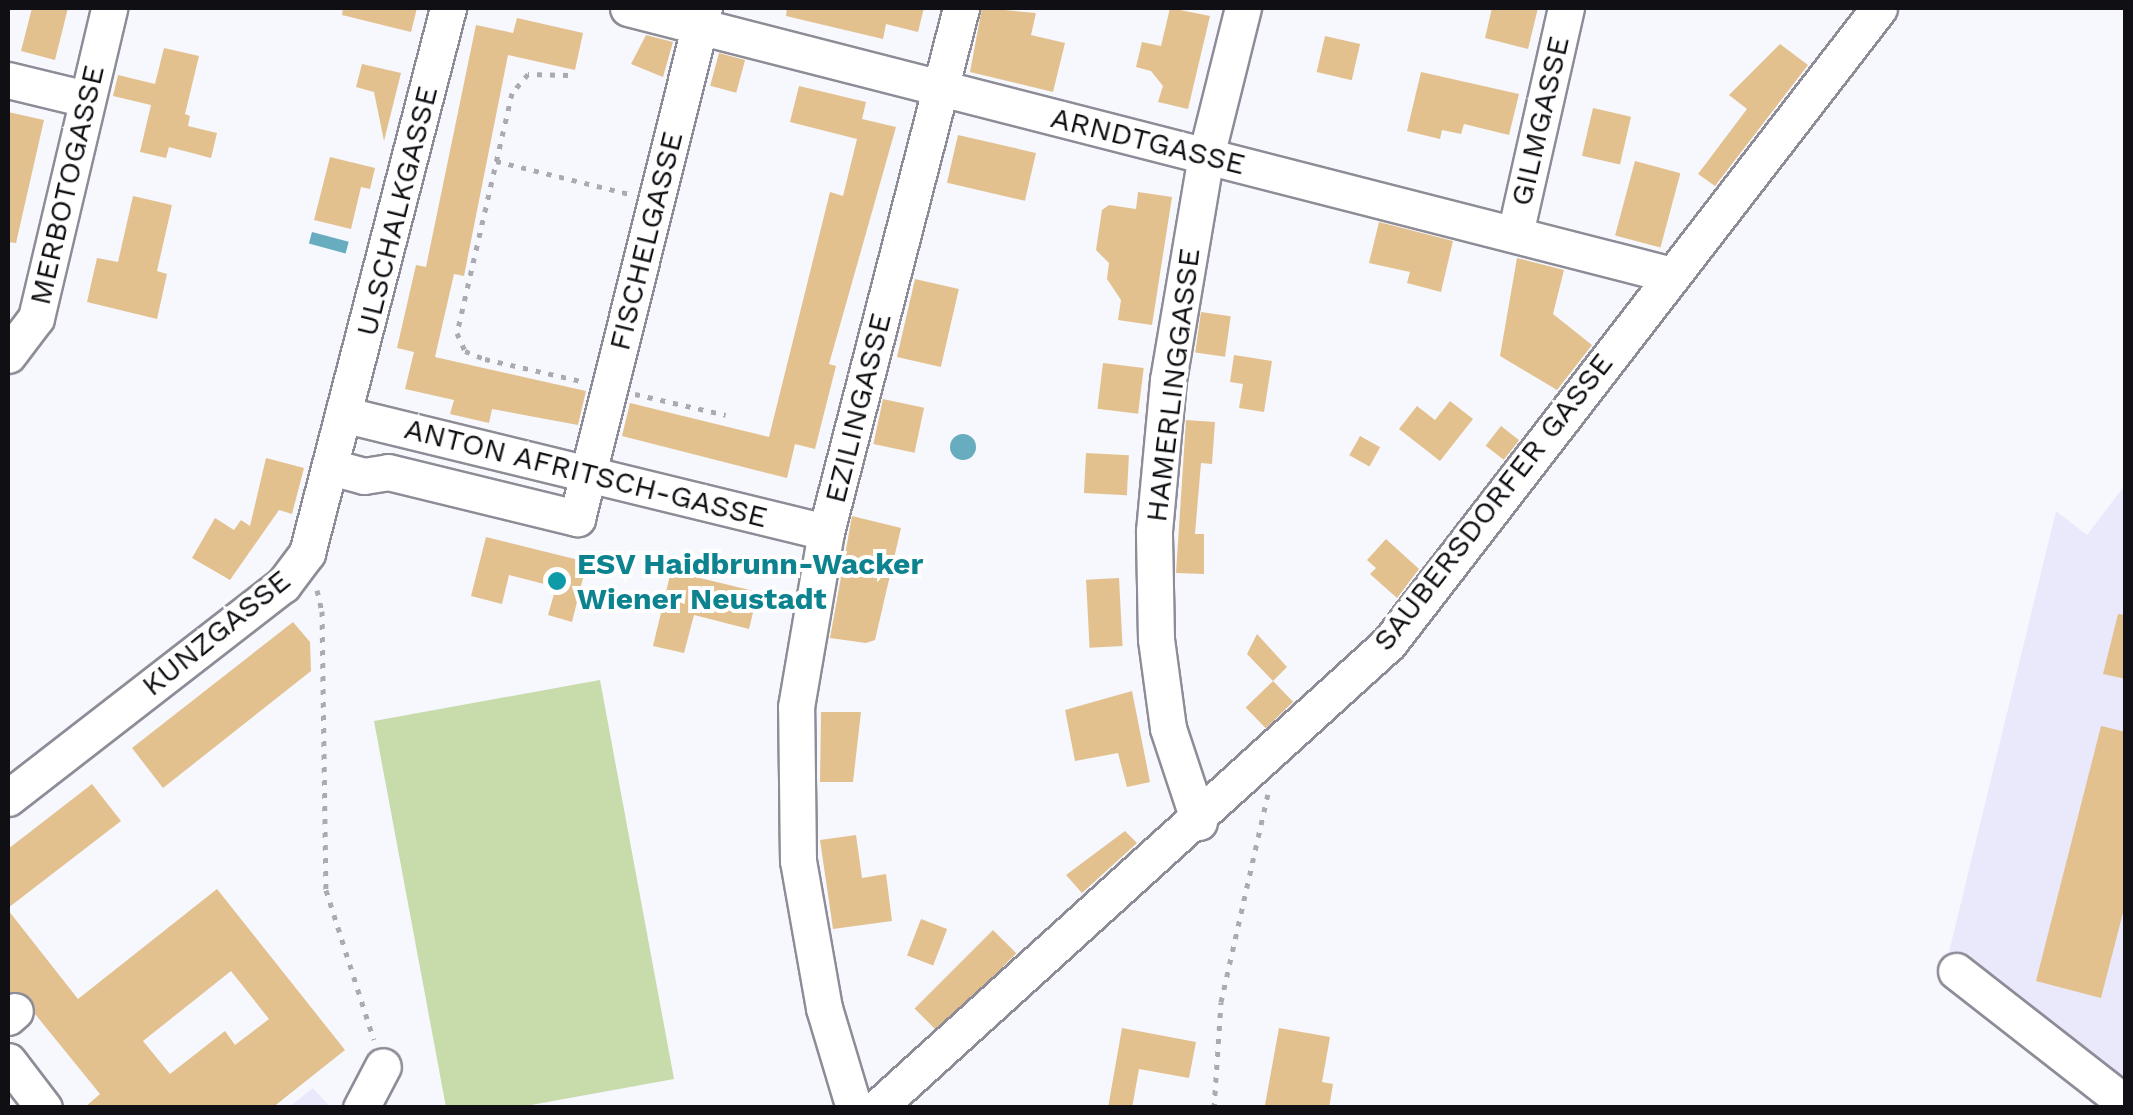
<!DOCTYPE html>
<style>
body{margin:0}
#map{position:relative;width:2133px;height:1115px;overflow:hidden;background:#f7f7fe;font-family:"Work Sans",sans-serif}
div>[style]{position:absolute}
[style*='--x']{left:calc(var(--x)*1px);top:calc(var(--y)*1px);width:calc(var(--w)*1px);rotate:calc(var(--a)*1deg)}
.built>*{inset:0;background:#eae9fc}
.green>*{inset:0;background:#c8dbaa}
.water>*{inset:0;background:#67acbf;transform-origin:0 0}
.round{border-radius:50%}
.building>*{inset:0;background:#e2c18f;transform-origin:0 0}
.path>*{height:5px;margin-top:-2.5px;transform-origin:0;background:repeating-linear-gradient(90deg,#aaaab0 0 5px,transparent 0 13px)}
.roads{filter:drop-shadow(2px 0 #8d8c97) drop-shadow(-2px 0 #8d8c97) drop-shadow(0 2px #8d8c97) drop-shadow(0 -2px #8d8c97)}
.minor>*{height:35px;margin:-17.5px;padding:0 17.5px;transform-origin:17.5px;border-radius:17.5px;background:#fff}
.dots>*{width:28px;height:28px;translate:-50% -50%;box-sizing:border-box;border:5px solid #fff;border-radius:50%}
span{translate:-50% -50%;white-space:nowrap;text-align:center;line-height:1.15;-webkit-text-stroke:8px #fff;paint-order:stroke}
.street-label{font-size:30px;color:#101014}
.culture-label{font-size:30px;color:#0d838f;font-weight:700}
.left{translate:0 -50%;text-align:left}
.frame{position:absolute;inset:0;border:10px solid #101014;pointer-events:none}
</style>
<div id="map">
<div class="built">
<div style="clip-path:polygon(2125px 485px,2125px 1107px,2104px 1107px,1941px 985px,2056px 511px,2087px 535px)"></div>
<div style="clip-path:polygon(313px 1088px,330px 1107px,289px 1107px)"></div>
</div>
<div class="green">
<div style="clip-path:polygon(600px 680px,674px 1079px,520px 1107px,446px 1107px,374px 721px)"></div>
</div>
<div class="water">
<div style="left:312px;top:232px;width:38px;height:12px;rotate:15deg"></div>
<div class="round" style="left:950px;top:434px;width:26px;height:26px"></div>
</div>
<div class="building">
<div style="clip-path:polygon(32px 8px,68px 8px,55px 60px,21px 51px)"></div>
<div style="clip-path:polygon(343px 8px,417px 8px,411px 32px,342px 15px)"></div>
<div style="clip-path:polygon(787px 8px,924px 8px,918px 32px,886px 24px,883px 39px,786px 16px)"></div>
<div style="clip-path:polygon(982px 8px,1036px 13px,1031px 35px,1065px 43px,1053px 92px,970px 72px)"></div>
<div style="clip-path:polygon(1170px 8px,1210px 16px,1188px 109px,1158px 102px,1163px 86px,1151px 71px,1136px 67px,1142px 42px,1161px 46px)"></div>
<div style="clip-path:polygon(1492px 8px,1538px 8px,1528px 49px,1485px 38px)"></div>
<div style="clip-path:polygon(517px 18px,583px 33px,575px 70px,508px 55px,464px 276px,454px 274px,435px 357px,586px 391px,578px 425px,492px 409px,489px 423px,450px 414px,454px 400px,405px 389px,414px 352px,397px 348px,416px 265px,426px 267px,476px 25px,513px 33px)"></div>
<div style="clip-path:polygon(646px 35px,673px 42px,663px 77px,631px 64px)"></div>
<div style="left:1325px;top:36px;width:36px;height:37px;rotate:13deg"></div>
<div style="clip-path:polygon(1780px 44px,1808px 65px,1715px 186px,1698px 174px,1747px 109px,1729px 95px)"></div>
<div style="clip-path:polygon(164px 48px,199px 56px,185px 114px,190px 116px,188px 126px,217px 133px,211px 158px,169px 147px,166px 158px,140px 152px,151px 105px,113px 96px,118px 75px,155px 84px)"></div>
<div style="left:719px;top:53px;width:27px;height:34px;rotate:15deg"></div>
<div style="clip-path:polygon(362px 64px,401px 73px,384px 141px,374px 92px,356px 87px)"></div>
<div style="clip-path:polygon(1421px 72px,1519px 94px,1509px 135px,1464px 124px,1461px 134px,1442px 130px,1440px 139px,1407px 131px)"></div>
<div style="clip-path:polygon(799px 86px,866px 102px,862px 119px,896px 127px,829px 364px,836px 366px,815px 449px,795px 444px,787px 478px,622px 436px,630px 403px,769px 437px,830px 192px,843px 196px,857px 139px,790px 122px)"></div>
<div style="left:1593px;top:108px;width:39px;height:49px;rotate:13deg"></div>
<div style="clip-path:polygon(8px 112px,44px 120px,16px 243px,8px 242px)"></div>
<div style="left:958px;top:135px;width:80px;height:49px;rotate:13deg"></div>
<div style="clip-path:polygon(330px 157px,375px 168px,370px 189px,361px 187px,351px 229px,314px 220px)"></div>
<div style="left:1635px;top:161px;width:47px;height:77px;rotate:15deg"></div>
<div style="clip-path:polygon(1138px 192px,1172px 197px,1152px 325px,1118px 320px,1121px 300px,1107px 279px,1109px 263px,1096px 250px,1102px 210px,1109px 205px,1136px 209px)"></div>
<div style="clip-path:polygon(133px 196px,172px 205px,157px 271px,167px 274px,157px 319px,87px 302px,97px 258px,118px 262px)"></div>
<div style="clip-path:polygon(1379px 222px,1453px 241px,1441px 292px,1407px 283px,1410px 272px,1369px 263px)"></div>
<div style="clip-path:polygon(1517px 258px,1564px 270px,1553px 314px,1592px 345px,1557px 390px,1500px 356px)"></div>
<div style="left:915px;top:279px;width:45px;height:80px;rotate:13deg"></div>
<div style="left:1201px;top:312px;width:30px;height:41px;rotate:8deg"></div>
<div style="clip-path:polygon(1234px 355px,1272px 361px,1264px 412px,1239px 408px,1243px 384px,1230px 382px)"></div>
<div style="left:1103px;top:363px;width:41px;height:46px;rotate:7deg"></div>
<div style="left:883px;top:399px;width:42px;height:46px;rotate:12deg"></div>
<div style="clip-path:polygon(1450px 401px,1473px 419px,1440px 461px,1399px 429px,1417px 406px,1435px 420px)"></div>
<div style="clip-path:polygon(1186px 420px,1215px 422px,1212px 464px,1201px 463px,1195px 534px,1204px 534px,1204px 574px,1176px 573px)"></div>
<div style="left:1501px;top:426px;width:23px;height:25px;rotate:38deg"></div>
<div style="left:1360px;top:436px;width:23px;height:22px;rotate:29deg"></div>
<div style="left:1086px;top:453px;width:43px;height:40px;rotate:3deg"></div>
<div style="clip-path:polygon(266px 458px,304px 468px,292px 514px,279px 510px,230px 580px,192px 558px,215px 518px,234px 530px,241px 520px,250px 526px)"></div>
<div style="clip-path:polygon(852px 516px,901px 528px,875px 640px,866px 643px,830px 638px)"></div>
<div style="clip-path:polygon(486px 537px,587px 562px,572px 622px,548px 615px,556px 587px,509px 575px,502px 604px,471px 596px)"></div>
<div style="clip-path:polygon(1386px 539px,1419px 569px,1397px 598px,1370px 574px,1376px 568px,1367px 560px)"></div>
<div style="clip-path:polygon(671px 571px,758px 592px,749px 629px,694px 615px,684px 653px,653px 646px)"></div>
<div style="left:1119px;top:578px;width:68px;height:33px;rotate:87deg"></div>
<div style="clip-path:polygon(2118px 614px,2126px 615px,2126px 679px,2103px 674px)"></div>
<div style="clip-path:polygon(293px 622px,310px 642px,311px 671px,163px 788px,132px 748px)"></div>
<div style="clip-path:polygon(1257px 634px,1287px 667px,1273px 681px,1247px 654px)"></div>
<div style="left:1273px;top:681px;width:29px;height:38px;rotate:46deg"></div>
<div style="clip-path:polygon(1132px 691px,1150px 782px,1127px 787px,1118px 753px,1075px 761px,1065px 710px)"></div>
<div style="clip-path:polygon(821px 712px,861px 712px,853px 782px,820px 782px)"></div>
<div style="clip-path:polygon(2101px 726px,2126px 732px,2126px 901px,2101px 998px,2036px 981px)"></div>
<div style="clip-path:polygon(92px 784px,121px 821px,8px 908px,8px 849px)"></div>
<div style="clip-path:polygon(1125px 831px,1137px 843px,1082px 893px,1066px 875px)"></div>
<div style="clip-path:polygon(856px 835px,862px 878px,886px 874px,892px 921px,833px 929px,820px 840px)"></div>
<div style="clip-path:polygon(evenodd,217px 889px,345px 1050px,272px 1108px,84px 1108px,100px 1094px,35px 1014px,30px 997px,8px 992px,8px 910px,78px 999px,217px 889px,231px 971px,269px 1019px,235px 1045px,225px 1031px,170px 1074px,143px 1041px,231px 971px)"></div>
<div style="left:921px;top:919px;width:28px;height:39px;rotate:21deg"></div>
<div style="left:993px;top:930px;width:33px;height:111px;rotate:45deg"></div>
<div style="clip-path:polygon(1122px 1028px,1196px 1042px,1189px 1078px,1139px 1069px,1132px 1108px,1108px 1108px)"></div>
<div style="clip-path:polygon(1279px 1028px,1330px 1037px,1322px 1082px,1333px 1084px,1329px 1108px,1265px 1105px)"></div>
</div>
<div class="path">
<div style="--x:568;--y:75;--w:40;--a:-178.6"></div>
<div style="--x:528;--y:74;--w:25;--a:130"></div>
<div style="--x:512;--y:93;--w:246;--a:102.9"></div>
<div style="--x:457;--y:333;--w:20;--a:66"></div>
<div style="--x:465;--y:351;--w:22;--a:22"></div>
<div style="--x:485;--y:359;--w:98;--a:12.9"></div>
<div style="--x:496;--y:161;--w:137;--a:13.9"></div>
<div style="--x:635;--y:394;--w:93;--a:13"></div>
<div style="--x:317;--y:590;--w:22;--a:77"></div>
<div style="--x:322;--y:611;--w:279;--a:89.2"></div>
<div style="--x:326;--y:890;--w:157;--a:72.3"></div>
<div style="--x:1214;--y:1108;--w:106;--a:-86.2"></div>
<div style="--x:1221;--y:1002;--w:213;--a:-77.3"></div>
</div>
<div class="roads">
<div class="minor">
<div style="--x:628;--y:8;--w:1073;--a:14.35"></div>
<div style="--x:8;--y:80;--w:80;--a:13.7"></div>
<div style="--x:1515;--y:234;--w:232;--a:-77.3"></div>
<div style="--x:8;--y:355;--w:46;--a:-52.9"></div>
<div style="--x:36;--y:318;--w:318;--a:-76.7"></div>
<div style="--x:346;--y:415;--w:494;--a:13.7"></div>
<div style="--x:331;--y:467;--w:34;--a:15"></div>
<div style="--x:364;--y:476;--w:24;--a:-9"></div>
<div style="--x:388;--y:472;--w:195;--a:13.7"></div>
<div style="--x:577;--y:518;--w:526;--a:-76.02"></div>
<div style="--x:8;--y:798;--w:348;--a:-37.8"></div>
<div style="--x:283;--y:585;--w:40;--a:-53"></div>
<div style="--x:307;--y:553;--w:563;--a:-75.49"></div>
<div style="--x:1199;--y:822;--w:99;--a:-108.3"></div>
<div style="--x:1168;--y:728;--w:90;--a:-97.7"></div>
<div style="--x:1156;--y:639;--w:108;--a:-91.1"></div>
<div style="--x:1154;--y:531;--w:152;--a:-84.7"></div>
<div style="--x:1168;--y:380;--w:227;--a:-80.4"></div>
<div style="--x:1206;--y:156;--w:153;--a:-76"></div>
<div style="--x:1956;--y:971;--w:208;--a:38"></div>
<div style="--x:8;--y:1017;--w:9;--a:-41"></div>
<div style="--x:8;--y:1061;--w:59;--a:52.5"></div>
<div style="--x:361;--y:1108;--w:47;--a:-62.4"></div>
<div style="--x:854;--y:1108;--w:104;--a:-106.7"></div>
<div style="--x:824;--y:1008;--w:149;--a:-100"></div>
<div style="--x:798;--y:861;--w:154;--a:-90.7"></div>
<div style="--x:796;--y:707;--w:178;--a:-80.3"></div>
<div style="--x:826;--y:532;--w:541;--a:-75.55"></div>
<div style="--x:877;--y:1108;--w:692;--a:-42.25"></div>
<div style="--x:1389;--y:643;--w:802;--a:-52.34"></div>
</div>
</div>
<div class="dots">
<div style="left:557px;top:581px;background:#0f9aa8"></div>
</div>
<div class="street-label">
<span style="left:1540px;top:121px;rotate:-77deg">GILMGASSE</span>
<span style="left:1148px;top:141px;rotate:14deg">ARNDTGASSE</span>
<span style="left:67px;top:185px;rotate:-77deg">MERBOTOGASSE</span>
<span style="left:397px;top:211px;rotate:-76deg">ULSCHALKGASSE</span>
<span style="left:646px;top:241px;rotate:-76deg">FISCHELGASSE</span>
<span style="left:1173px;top:385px;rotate:-83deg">HAMERLINGGASSE</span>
<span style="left:858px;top:408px;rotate:-76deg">EZILINGASSE</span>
<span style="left:586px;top:473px;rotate:14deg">ANTON AFRITSCH-GASSE</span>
<span style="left:1493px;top:502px;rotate:-52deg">SAUBERSDORFER GASSE</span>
<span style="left:216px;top:633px;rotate:-39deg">KUNZGASSE</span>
</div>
<div class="culture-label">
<span class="left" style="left:577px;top:581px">ESV Haidbrunn-Wacker<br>Wiener Neustadt</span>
</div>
<div class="frame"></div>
</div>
